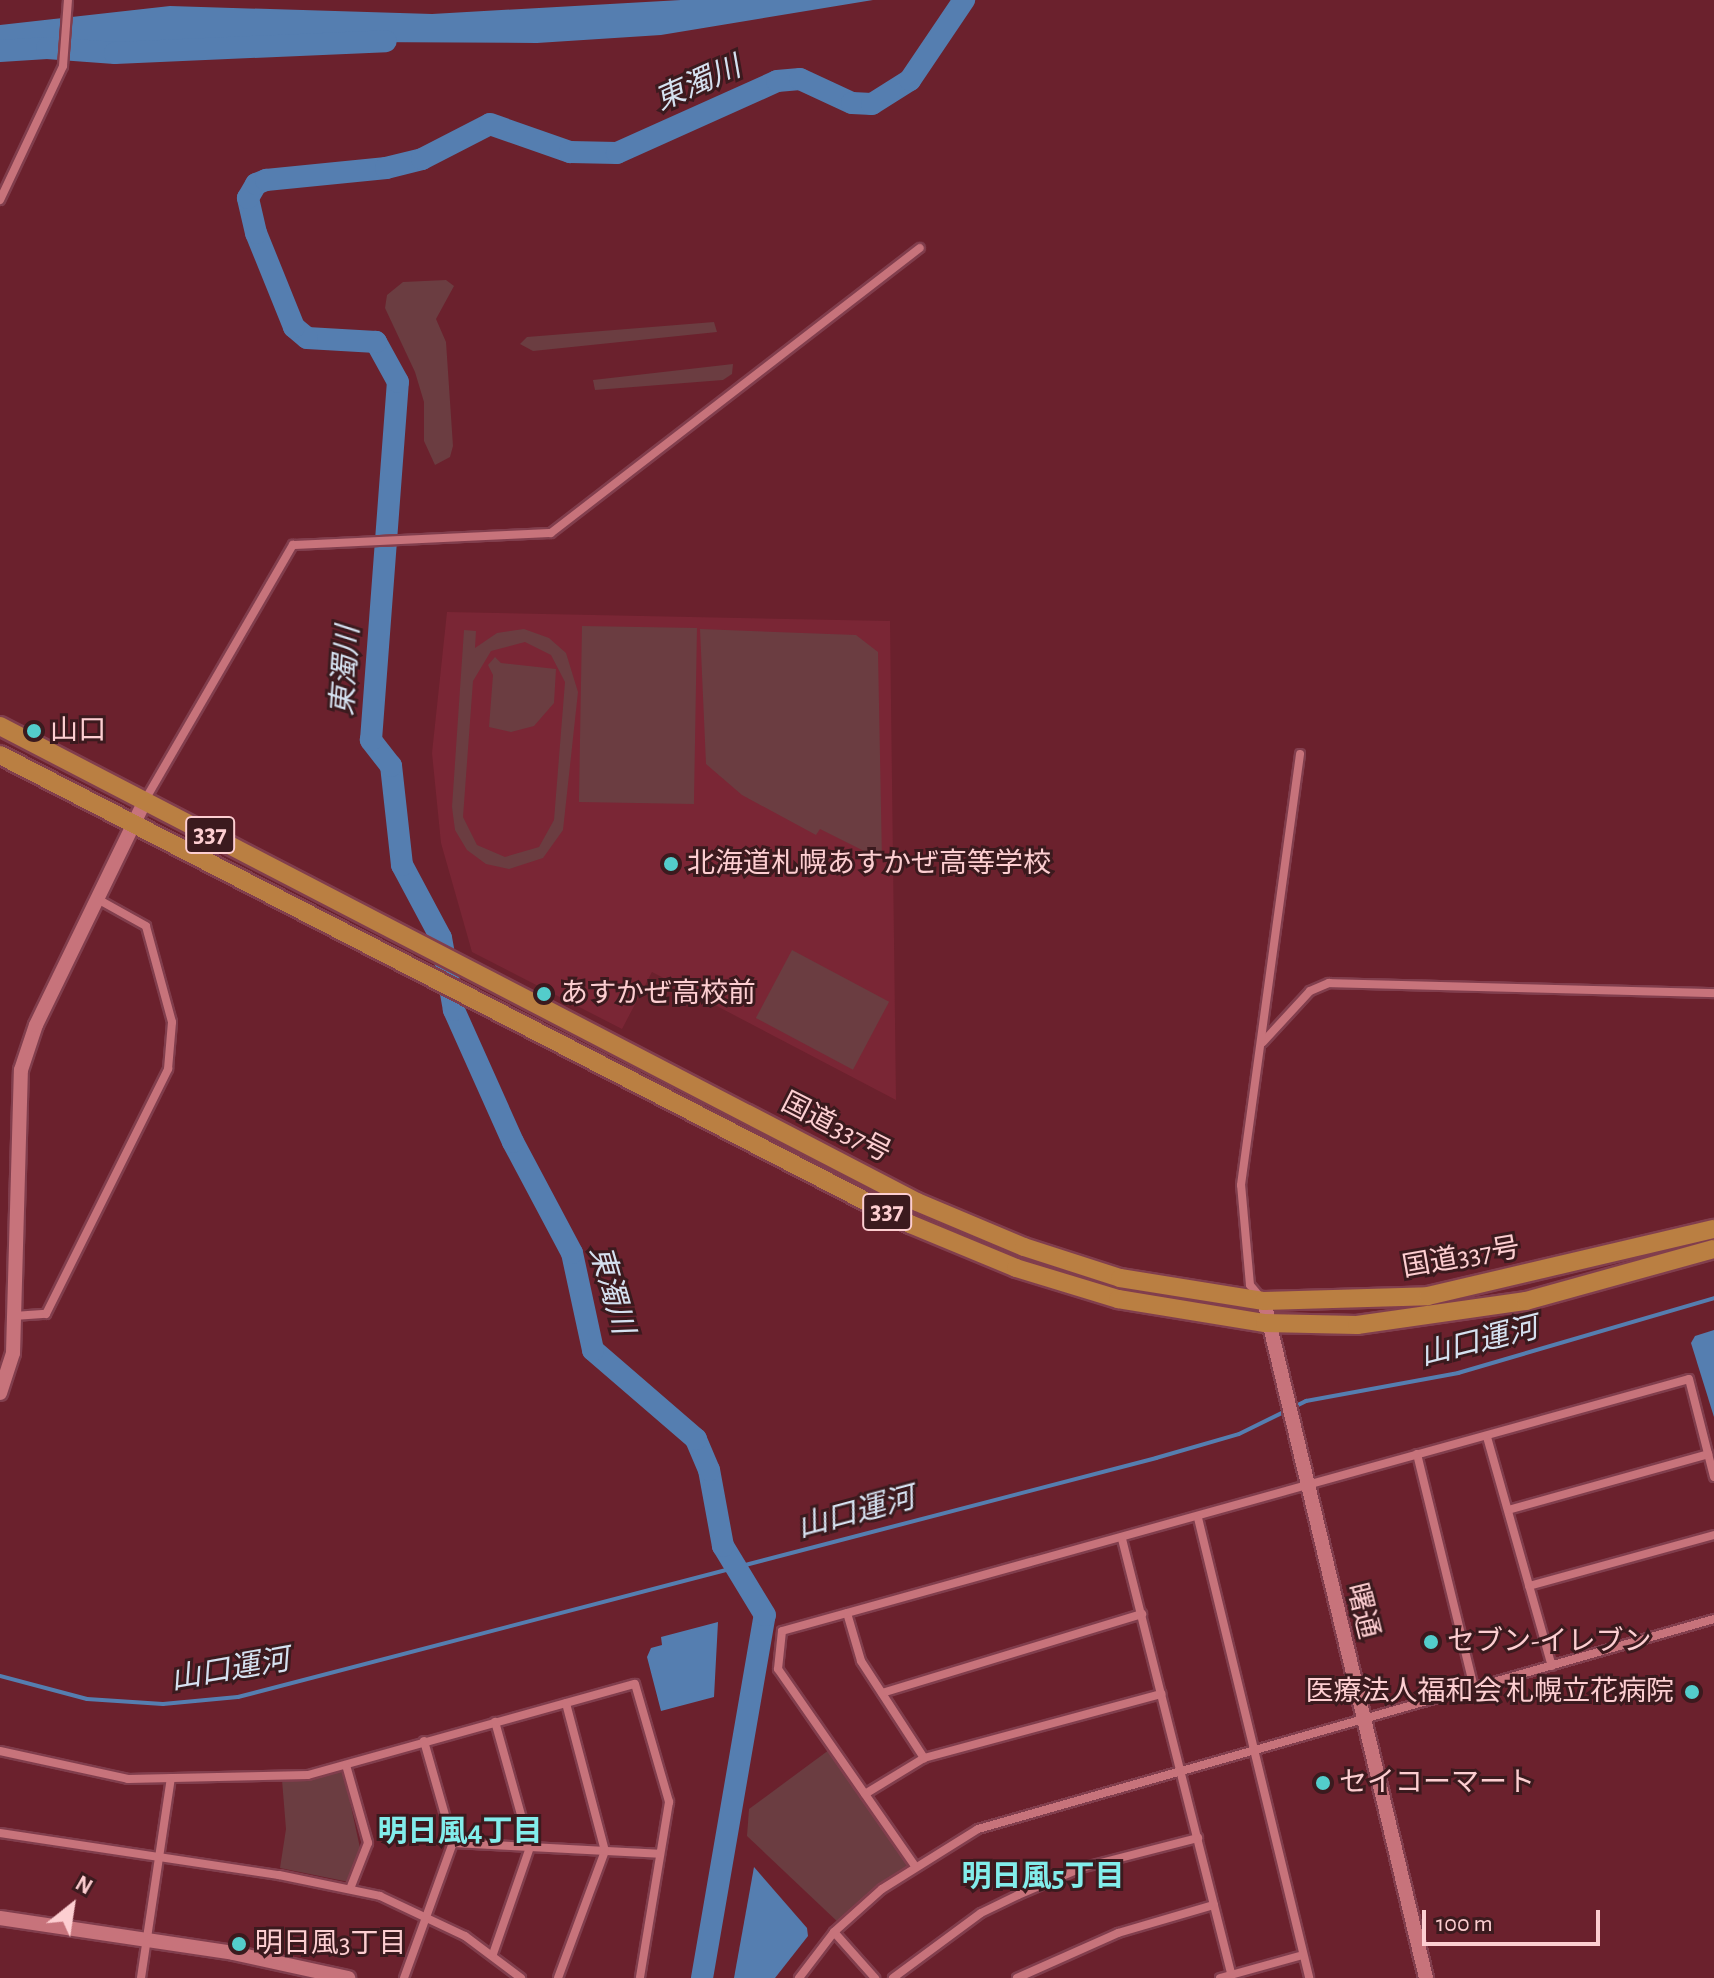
<!DOCTYPE html>
<meta charset="utf-8">
<style>
body{margin:0}
#map{position:relative;width:1714px;height:1978px;overflow:hidden;background:#6b212d;font-family:"Alegreya Sans","Noto Sans JP",sans-serif}
div>[style]{position:absolute}
[style*='--x']{left:calc(var(--x)*1px);top:calc(var(--y)*1px);width:calc(var(--w)*1px);rotate:calc(var(--a)*1deg)}
.built>*{inset:0;background:#7a2635}
.green>*{inset:0;background:#6b3d41;transform-origin:0 0}
.water>*{inset:0;background:#557eb0}
.stream>*{height:4px;margin:-2px;padding:0 2px;transform-origin:2px;border-radius:2px;background:#557eb0}
.river>*{height:22px;margin:-11px;padding:0 11px;transform-origin:11px;border-radius:11px;background:#557eb0}
.roads{filter:drop-shadow(2px 0 #813e4d) drop-shadow(-2px 0 #813e4d) drop-shadow(0 2px #813e4d) drop-shadow(0 -2px #813e4d)}
.minor>*{height:8px;margin:-4px;padding:0 4px;transform-origin:4px;border-radius:4px;background:#c7737b}
.tertiary>*{height:14px;margin:-7px;padding:0 7px;transform-origin:7px;border-radius:7px;background:#c7737b}
.trunk>*{height:18px;margin:-9px;padding:0 9px;transform-origin:9px;border-radius:9px;background:#ba7f42}
.dots>*{width:22px;height:22px;translate:-50% -50%;box-sizing:border-box;border:4px solid #3b1a1e;border-radius:50%}
span{translate:-50% -50%;white-space:nowrap;text-align:center;line-height:1.15;-webkit-text-stroke:6px #3b1a1e;paint-order:stroke}
.shield-label span{padding:2px 6px;background:#3b1a1e;border:2px solid;border-radius:6px;-webkit-text-stroke-width:0}
.shield-label{font-size:26px;color:#fdced1;font-weight:700}
.poi-label{font-size:28px;color:#fdced1}
.left{translate:0 -50%;text-align:left}
.right{translate:-100% -50%;text-align:right}
.street-label{font-size:28px;color:#fdced1}
.water-label{font-size:30px;color:#d5e1f0;font-style:italic}
.neighbourhood-label{font-size:30px;color:#82edeb;font-weight:700}
.north{position:absolute;left:32px;top:1866px;width:80px;height:80px;-webkit-text-stroke:6px #3b1a1e;paint-order:stroke;rotate:30deg;font-size:22px;font-weight:700;line-height:32px;text-align:center;color:#fdced1}
.north::after{content:'';display:block;margin:auto;width:28px;height:36px;background:#fdced1;clip-path:polygon(50% 0,100% 100%,50% 72%,0 100%)}
.scale{position:absolute;left:1422px;top:1910px;width:178px;height:36px;box-sizing:border-box;border:4px solid #fdced1;border-top:0;padding-left:10px;font-size:24px;line-height:28px;white-space:nowrap;color:#fdced1;-webkit-text-stroke:6px #3b1a1e;paint-order:stroke}
</style>
<div id="map">
<div class="built">
<div style="clip-path:polygon(447px 612px,890px 621px,896px 1100px,652px 972px,622px 1029px,472px 952px,441px 843px,432px 753px)"></div>
</div>
<div class="green">
<div style="clip-path:polygon(446px 280px,454px 286px,436px 319px,446px 342px,453px 446px,450px 457px,435px 465px,424px 441px,424px 402px,415px 372px,385px 308px,387px 295px,403px 282px)"></div>
<div style="clip-path:polygon(714px 322px,717px 332px,533px 351px,520px 344px,527px 337px)"></div>
<div style="clip-path:polygon(733px 364px,732px 374px,723px 380px,595px 390px,593px 380px)"></div>
<div style="left:582px;top:626px;width:115px;height:176px;rotate:1deg"></div>
<div style="clip-path:polygon(evenodd,524px 629px,549px 638px,566px 653px,578px 692px,563px 830px,543px 858px,509px 869px,486px 864px,467px 850px,455px 830px,452px 807px,464px 630px,476px 631px,475px 648px,497px 633px,524px 629px,525px 642px,551px 655px,565px 682px,554px 820px,539px 847px,505px 857px,477px 845px,463px 817px,473px 681px,491px 651px,525px 642px)"></div>
<div style="clip-path:polygon(700px 629px,856px 635px,878px 652px,882px 860px,820px 829px,816px 835px,742px 795px,706px 764px)"></div>
<div style="clip-path:polygon(495px 657px,501px 663px,556px 669px,554px 703px,534px 726px,511px 732px,489px 727px,493px 675px,488px 665px)"></div>
<div style="left:792px;top:950px;width:110px;height:77px;rotate:28deg"></div>
<div style="clip-path:polygon(833px 1747px,915px 1866px,841px 1925px,747px 1836px,749px 1809px)"></div>
<div style="clip-path:polygon(343px 1769px,360px 1848px,349px 1882px,280px 1868px,286px 1829px,282px 1780px)"></div>
</div>
<div class="water">
<div style="clip-path:polygon(681px 0,873px 0,661px 35px,537px 43px,150px 41px,0 56px,0 25px,170px 6px,432px 14px)"></div>
<div style="clip-path:polygon(1714px 1330px,1714px 1417px,1691px 1343px,1695px 1336px)"></div>
<div style="clip-path:polygon(718px 1622px,714px 1697px,661px 1711px,647px 1657px,651px 1648px,662px 1645px,661px 1637px)"></div>
<div style="clip-path:polygon(754px 1867px,807px 1928px,808px 1936px,775px 1978px,734px 1978px)"></div>
</div>
<div class="stream">
<div style="--x:0;--y:1676;--w:90;--a:14.8"></div>
<div style="--x:87;--y:1699;--w:76;--a:3.8"></div>
<div style="--x:163;--y:1704;--w:75;--a:-5.3"></div>
<div style="--x:238;--y:1697;--w:949;--a:-14.59"></div>
<div style="--x:1156;--y:1458;--w:86;--a:-16.1"></div>
<div style="--x:1239;--y:1434;--w:75;--a:-26.2"></div>
<div style="--x:1306;--y:1401;--w:155;--a:-10.4"></div>
<div style="--x:1458;--y:1373;--w:267;--a:-16.3"></div>
</div>
<div class="river">
<div style="--x:0;--y:51;--w:47;--a:-3.7"></div>
<div style="--x:47;--y:48;--w:68;--a:4.2"></div>
<div style="--x:115;--y:53;--w:271;--a:-2.5"></div>
<div style="--x:702;--y:1978;--w:368;--a:-80.2"></div>
<div style="--x:765;--y:1615;--w:81;--a:-121.3"></div>
<div style="--x:723;--y:1546;--w:77;--a:-100.4"></div>
<div style="--x:709;--y:1470;--w:34;--a:-113"></div>
<div style="--x:696;--y:1439;--w:136;--a:-139.2"></div>
<div style="--x:593;--y:1350;--w:99;--a:-102.2"></div>
<div style="--x:572;--y:1253;--w:126;--a:-118"></div>
<div style="--x:513;--y:1142;--w:145;--a:-114.1"></div>
<div style="--x:454;--y:1010;--w:73;--a:-100.2"></div>
<div style="--x:441;--y:938;--w:83;--a:-118.1"></div>
<div style="--x:402;--y:865;--w:100;--a:-96.3"></div>
<div style="--x:391;--y:766;--w:33;--a:-128"></div>
<div style="--x:371;--y:740;--w:359;--a:-85.7"></div>
<div style="--x:398;--y:382;--w:46;--a:-118.8"></div>
<div style="--x:376;--y:342;--w:69;--a:-176.7"></div>
<div style="--x:307;--y:338;--w:17;--a:-140"></div>
<div style="--x:294;--y:327;--w:101;--a:-112"></div>
<div style="--x:256;--y:233;--w:36;--a:-103"></div>
<div style="--x:248;--y:198;--w:16;--a:-60"></div>
<div style="--x:256;--y:184;--w:11;--a:-22"></div>
<div style="--x:266;--y:180;--w:121;--a:-5.7"></div>
<div style="--x:386;--y:168;--w:37;--a:-14"></div>
<div style="--x:422;--y:159;--w:76;--a:-27.2"></div>
<div style="--x:490;--y:124;--w:85;--a:19.3"></div>
<div style="--x:570;--y:152;--w:47;--a:1.2"></div>
<div style="--x:617;--y:153;--w:175;--a:-24.2"></div>
<div style="--x:777;--y:81;--w:23;--a:-5"></div>
<div style="--x:800;--y:79;--w:57;--a:24.8"></div>
<div style="--x:852;--y:103;--w:20;--a:3"></div>
<div style="--x:872;--y:104;--w:45;--a:-32.3"></div>
<div style="--x:910;--y:80;--w:97;--a:-56"></div>
</div>
<div class="roads">
<div class="minor">
<div style="--x:0;--y:200;--w:148;--a:-64.8"></div>
<div style="--x:63;--y:66;--w:66;--a:-85.7"></div>
<div style="--x:145;--y:800;--w:295;--a:-59.9"></div>
<div style="--x:293;--y:545;--w:258;--a:-2.7"></div>
<div style="--x:551;--y:533;--w:466;--a:-37.7"></div>
<div style="--x:1263;--y:1042;--w:69;--a:-47.3"></div>
<div style="--x:1310;--y:991;--w:21;--a:-23"></div>
<div style="--x:1329;--y:983;--w:385;--a:1.5"></div>
<div style="--x:1261;--y:1298;--w:17;--a:-130"></div>
<div style="--x:1250;--y:1285;--w:100;--a:-95.1"></div>
<div style="--x:1241;--y:1185;--w:435;--a:-82.2"></div>
<div style="--x:14;--y:1316;--w:32;--a:-4"></div>
<div style="--x:46;--y:1314;--w:274;--a:-63.5"></div>
<div style="--x:168;--y:1069;--w:47;--a:-85.1"></div>
<div style="--x:172;--y:1022;--w:99;--a:-105.2"></div>
<div style="--x:146;--y:926;--w:54;--a:-151"></div>
<div style="--x:1487;--y:1437;--w:238;--a:74.2"></div>
<div style="--x:1417;--y:1454;--w:241;--a:76.3"></div>
<div style="--x:1508;--y:1510;--w:208;--a:-15.6"></div>
<div style="--x:1198;--y:1518;--w:473;--a:76.4"></div>
<div style="--x:1122;--y:1539;--w:448;--a:75.9"></div>
<div style="--x:1529;--y:1586;--w:192;--a:-15.4"></div>
<div style="--x:847;--y:1613;--w:50;--a:73.7"></div>
<div style="--x:861;--y:1661;--w:116;--a:57"></div>
<div style="--x:882;--y:1693;--w:272;--a:-16.9"></div>
<div style="--x:0;--y:1751;--w:131;--a:12.3"></div>
<div style="--x:128;--y:1779;--w:180;--a:-1.3"></div>
<div style="--x:308;--y:1775;--w:339;--a:-15.6"></div>
<div style="--x:635;--y:1684;--w:123;--a:73.9"></div>
<div style="--x:669;--y:1802;--w:178;--a:99.4"></div>
<div style="--x:346;--y:1765;--w:81;--a:74.2"></div>
<div style="--x:368;--y:1843;--w:49;--a:111.4"></div>
<div style="--x:865;--y:1794;--w:69;--a:-31.4"></div>
<div style="--x:924;--y:1758;--w:246;--a:-15.1"></div>
<div style="--x:0;--y:1833;--w:282;--a:8.6"></div>
<div style="--x:279;--y:1875;--w:103;--a:11.7"></div>
<div style="--x:380;--y:1896;--w:94;--a:25.2"></div>
<div style="--x:465;--y:1936;--w:70;--a:36.9"></div>
<div style="--x:453;--y:1843;--w:207;--a:3"></div>
<div style="--x:915;--y:1866;--w:240;--a:-124.8"></div>
<div style="--x:778;--y:1669;--w:38;--a:-84"></div>
<div style="--x:782;--y:1631;--w:941;--a:-15.53"></div>
<div style="--x:1689;--y:1379;--w:101;--a:75.7"></div>
<div style="--x:834;--y:1932;--w:62;--a:48.3"></div>
<div style="--x:493;--y:1954;--w:113;--a:-70.9"></div>
<div style="--x:530;--y:1847;--w:130;--a:-105.6"></div>
<div style="--x:141;--y:1978;--w:202;--a:-81.5"></div>
<div style="--x:404;--y:1978;--w:144;--a:-70.1"></div>
<div style="--x:453;--y:1843;--w:106;--a:-105.9"></div>
<div style="--x:558;--y:1978;--w:135;--a:-69.7"></div>
<div style="--x:605;--y:1851;--w:153;--a:-104.8"></div>
<div style="--x:799;--y:1978;--w:58;--a:-52.7"></div>
<div style="--x:834;--y:1932;--w:64;--a:-41.9"></div>
<div style="--x:882;--y:1889;--w:113;--a:-32"></div>
<div style="--x:978;--y:1829;--w:765;--a:-15.92"></div>
<div style="--x:893;--y:1978;--w:109;--a:-36.5"></div>
<div style="--x:981;--y:1913;--w:41;--a:-25.9"></div>
<div style="--x:1018;--y:1895;--w:69;--a:-23.2"></div>
<div style="--x:1081;--y:1868;--w:121;--a:-14.4"></div>
<div style="--x:1017;--y:1978;--w:111;--a:-24"></div>
<div style="--x:1118;--y:1933;--w:100;--a:-16.3"></div>
<div style="--x:1220;--y:1978;--w:86;--a:-15.5"></div>
</div>
<div class="tertiary">
<div style="--x:1264;--y:1301;--w:696;--a:76.54"></div>
<div style="--x:0;--y:1393;--w:42;--a:-72"></div>
<div style="--x:13;--y:1353;--w:283;--a:-88.4"></div>
<div style="--x:21;--y:1070;--w:47;--a:-71.6"></div>
<div style="--x:36;--y:1025;--w:249;--a:-64.1"></div>
<div style="--x:0;--y:1918;--w:236;--a:8.5"></div>
<div style="--x:233;--y:1953;--w:118;--a:12.3"></div>
</div>
<div class="trunk">
<div style="--x:0;--y:726;--w:1033;--a:27.43"></div>
<div style="--x:917;--y:1202;--w:116;--a:22.8"></div>
<div style="--x:1024;--y:1247;--w:101;--a:17.9"></div>
<div style="--x:1120;--y:1278;--w:146;--a:9.1"></div>
<div style="--x:1264;--y:1301;--w:164;--a:-1.7"></div>
<div style="--x:1428;--y:1296;--w:294;--a:-13.2"></div>
<div style="--x:0;--y:755;--w:1024;--a:27.27"></div>
<div style="--x:910;--y:1224;--w:115;--a:22.5"></div>
<div style="--x:1016;--y:1268;--w:107;--a:16.9"></div>
<div style="--x:1118;--y:1299;--w:149;--a:9.3"></div>
<div style="--x:1265;--y:1323;--w:92;--a:1.2"></div>
<div style="--x:1357;--y:1325;--w:171;--a:-8.1"></div>
<div style="--x:1526;--y:1301;--w:195;--a:-15.5"></div>
</div>
</div>
<div class="dots">
<div style="left:34px;top:731px;background:#53cdcb"></div>
<div style="left:671px;top:864px;background:#53cdcb"></div>
<div style="left:544px;top:994px;background:#53cdcb"></div>
<div style="left:1431px;top:1642px;background:#53cdcb"></div>
<div style="left:1692px;top:1692px;background:#53cdcb"></div>
<div style="left:1323px;top:1783px;background:#53cdcb"></div>
<div style="left:239px;top:1944px;background:#53cdcb"></div>
</div>
<div class="shield-label">
<span style="left:210px;top:835px">337</span>
<span style="left:887px;top:1212px">337</span>
</div>
<div class="poi-label">
<span class="left" style="left:50px;top:731px">山口</span>
<span class="left" style="left:687px;top:864px">北海道札幌あすかぜ高等学校</span>
<span class="left" style="left:560px;top:994px">あすかぜ高校前</span>
<span class="left" style="left:1447px;top:1642px">セブン-イレブン</span>
<span class="right" style="left:1674px;top:1692px">医療法人福和会 札幌立花病院</span>
<span class="left" style="left:1339px;top:1783px">セイコーマート</span>
<span class="left" style="left:255px;top:1944px">明日風3丁目</span>
</div>
<div class="street-label">
<span style="left:836px;top:1128px;rotate:27deg">国道337号</span>
<span style="left:1461px;top:1258px;rotate:-10deg">国道337号</span>
<span style="left:1362px;top:1611px;rotate:76deg">曙通</span>
</div>
<div class="water-label">
<span style="left:698px;top:84px;rotate:-24deg">東濁川</span>
<span style="left:346px;top:671px;rotate:-86deg">東濁川</span>
<span style="left:611px;top:1290px;rotate:74deg">東濁川</span>
<span style="left:1479px;top:1342px;rotate:-14deg">山口運河</span>
<span style="left:856px;top:1513px;rotate:-15deg">山口運河</span>
<span style="left:230px;top:1670px;rotate:-10deg">山口運河</span>
</div>
<div class="neighbourhood-label">
<span style="left:460px;top:1832px">明日風4丁目</span>
<span style="left:1043px;top:1877px">明日風5丁目</span>
</div>
<div class="north">N</div>
<div class="scale">100 m</div>
</div>
